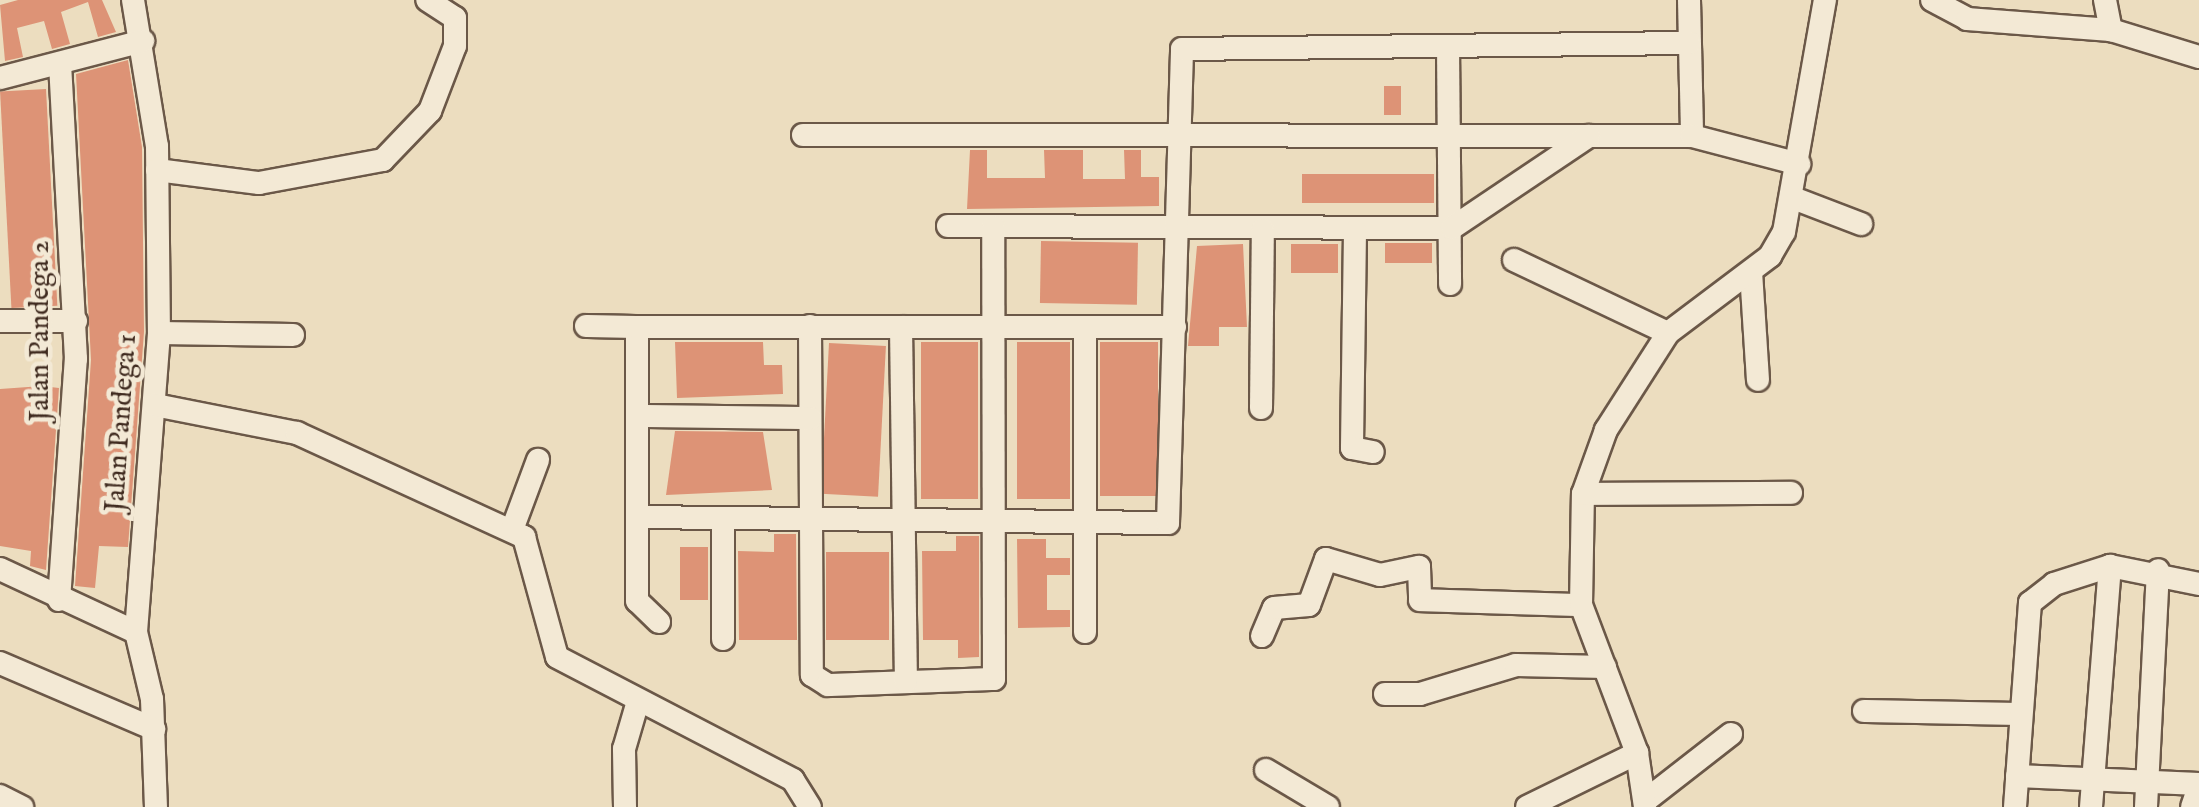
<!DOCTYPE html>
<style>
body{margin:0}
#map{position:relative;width:2199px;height:807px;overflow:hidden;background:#ecddbf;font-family:"IM FELL English",serif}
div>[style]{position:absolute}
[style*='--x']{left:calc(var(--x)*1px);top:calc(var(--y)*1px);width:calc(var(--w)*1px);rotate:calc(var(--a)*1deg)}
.building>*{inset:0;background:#dd9376;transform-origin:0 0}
.roads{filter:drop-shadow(2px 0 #6b5848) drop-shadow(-2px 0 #6b5848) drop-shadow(0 2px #6b5848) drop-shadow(0 -2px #6b5848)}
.minor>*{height:22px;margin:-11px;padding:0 11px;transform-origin:11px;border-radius:11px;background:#f3e9d5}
span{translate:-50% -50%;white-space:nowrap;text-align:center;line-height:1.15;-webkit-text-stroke:9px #f3e9d5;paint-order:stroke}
.street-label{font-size:28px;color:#402b20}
</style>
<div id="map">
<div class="building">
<div style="clip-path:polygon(18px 0,102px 0,116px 32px,98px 37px,88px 2px,61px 12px,70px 44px,52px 49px,44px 21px,17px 28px,23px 57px,5px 61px,0 5px)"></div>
<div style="clip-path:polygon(128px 60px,142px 147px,144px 332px,128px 547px,99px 546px,95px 588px,75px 586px,91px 360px,76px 74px)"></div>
<div style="left:1384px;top:86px;width:17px;height:29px"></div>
<div style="left:46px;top:89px;width:217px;height:46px;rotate:87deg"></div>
<div style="clip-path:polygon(970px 150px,987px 150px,987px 178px,1045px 178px,1044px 150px,1083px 150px,1083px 179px,1125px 179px,1124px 150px,1141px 150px,1141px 177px,1159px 177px,1159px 206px,967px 209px)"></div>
<div style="left:1434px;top:174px;width:29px;height:132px;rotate:90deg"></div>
<div style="left:1041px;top:241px;width:97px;height:62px;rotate:1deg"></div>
<div style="left:1385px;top:243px;width:47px;height:20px"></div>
<div style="clip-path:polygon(1243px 244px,1247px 327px,1219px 327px,1219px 346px,1188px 346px,1197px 246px)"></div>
<div style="left:1291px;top:244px;width:47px;height:29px"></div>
<div style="clip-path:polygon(675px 342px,763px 342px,764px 365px,782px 365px,783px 394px,677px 398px)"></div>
<div style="left:921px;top:342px;width:57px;height:157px"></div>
<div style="left:1017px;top:342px;width:53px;height:157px"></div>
<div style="left:1100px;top:342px;width:58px;height:154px"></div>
<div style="left:829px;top:343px;width:57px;height:151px;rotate:3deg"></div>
<div style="clip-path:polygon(42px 386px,59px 388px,46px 570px,30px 566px,31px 551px,0 546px,0 389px)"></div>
<div style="clip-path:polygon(675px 431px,763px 432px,772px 490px,666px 495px)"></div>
<div style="clip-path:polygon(774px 534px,796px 534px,797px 640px,739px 640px,738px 551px,774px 552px)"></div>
<div style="clip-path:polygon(956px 536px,979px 536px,979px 657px,958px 658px,958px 640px,923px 640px,922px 551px,956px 551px)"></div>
<div style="clip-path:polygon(1017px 539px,1046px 539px,1046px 558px,1070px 558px,1070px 575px,1047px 575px,1047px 610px,1070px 610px,1070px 627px,1018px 628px)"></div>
<div style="left:680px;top:547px;width:28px;height:53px"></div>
<div style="left:826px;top:552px;width:63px;height:88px"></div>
</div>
<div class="roads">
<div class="minor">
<div style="--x:133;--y:0;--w:148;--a:80.7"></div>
<div style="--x:157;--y:146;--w:187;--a:89.4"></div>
<div style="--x:159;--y:333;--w:300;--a:94.4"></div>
<div style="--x:136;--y:632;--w:69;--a:76.6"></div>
<div style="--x:152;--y:699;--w:108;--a:87.9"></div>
<div style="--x:1689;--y:0;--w:136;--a:88.7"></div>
<div style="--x:1932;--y:0;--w:40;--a:28"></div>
<div style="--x:1967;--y:19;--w:144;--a:4.4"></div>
<div style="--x:2111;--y:30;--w:92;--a:17.1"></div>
<div style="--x:2105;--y:0;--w:31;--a:79"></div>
<div style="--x:1448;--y:46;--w:238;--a:89.5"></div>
<div style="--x:0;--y:78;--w:148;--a:-14.5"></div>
<div style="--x:803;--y:135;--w:889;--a:0.06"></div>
<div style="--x:1692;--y:136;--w:111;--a:14.7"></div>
<div style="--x:157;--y:170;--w:103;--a:7.3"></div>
<div style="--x:259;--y:183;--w:126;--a:-10.5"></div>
<div style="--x:383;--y:160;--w:68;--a:-46.2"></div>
<div style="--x:430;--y:111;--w:70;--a:-69"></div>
<div style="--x:455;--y:46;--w:28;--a:-90"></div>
<div style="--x:455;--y:18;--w:33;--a:-147"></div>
<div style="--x:1793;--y:198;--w:73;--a:20.9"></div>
<div style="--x:948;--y:226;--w:504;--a:0.23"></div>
<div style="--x:1452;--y:228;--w:165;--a:-33.9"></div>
<div style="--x:1355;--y:231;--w:217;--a:90.8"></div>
<div style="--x:1352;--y:448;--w:21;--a:11"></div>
<div style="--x:1514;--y:260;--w:170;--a:25.4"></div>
<div style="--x:1751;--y:272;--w:108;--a:86.3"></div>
<div style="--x:0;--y:321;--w:76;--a:0"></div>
<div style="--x:586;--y:326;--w:51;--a:1.1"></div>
<div style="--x:810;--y:326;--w:349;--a:89.7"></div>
<div style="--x:812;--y:675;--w:19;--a:32"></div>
<div style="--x:828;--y:685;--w:166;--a:-2.1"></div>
<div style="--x:994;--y:679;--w:452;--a:-90.1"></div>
<div style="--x:901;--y:327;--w:355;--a:89.2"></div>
<div style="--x:1085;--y:328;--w:304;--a:90"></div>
<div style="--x:159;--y:333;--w:134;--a:0.9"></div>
<div style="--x:155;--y:405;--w:145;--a:11.2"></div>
<div style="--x:297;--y:433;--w:250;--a:24.6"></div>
<div style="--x:524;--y:537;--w:124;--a:74.6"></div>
<div style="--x:557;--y:657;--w:266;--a:27.5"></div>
<div style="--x:793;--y:780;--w:32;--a:58"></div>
<div style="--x:1261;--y:408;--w:178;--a:-89.4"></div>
<div style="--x:638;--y:416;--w:172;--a:0.7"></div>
<div style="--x:1583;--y:494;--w:208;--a:-0.3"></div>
<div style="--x:637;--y:517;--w:531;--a:0.65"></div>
<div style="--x:1168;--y:523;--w:474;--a:-88.3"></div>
<div style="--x:1182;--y:49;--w:507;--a:-0.68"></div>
<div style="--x:723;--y:519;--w:120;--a:90"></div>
<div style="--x:512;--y:530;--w:75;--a:-69.6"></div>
<div style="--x:0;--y:569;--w:150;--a:24.9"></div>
<div style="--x:59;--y:600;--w:242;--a:-86"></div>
<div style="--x:76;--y:359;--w:296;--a:-93.1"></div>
<div style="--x:659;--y:622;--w:30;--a:-136"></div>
<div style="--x:637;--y:601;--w:274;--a:-90"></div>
<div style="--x:637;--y:327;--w:538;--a:0"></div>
<div style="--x:1262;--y:636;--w:30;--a:-67"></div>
<div style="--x:1274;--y:608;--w:35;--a:-5"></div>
<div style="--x:1309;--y:605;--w:49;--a:-69.7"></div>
<div style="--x:1326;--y:559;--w:56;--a:16.5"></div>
<div style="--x:1380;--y:575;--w:40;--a:-12"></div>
<div style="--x:1419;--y:567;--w:33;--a:88"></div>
<div style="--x:1420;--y:600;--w:161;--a:1.8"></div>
<div style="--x:0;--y:663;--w:168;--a:23.2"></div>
<div style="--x:1385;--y:694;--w:35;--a:0"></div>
<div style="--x:1420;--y:694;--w:100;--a:-16.8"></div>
<div style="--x:1516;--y:665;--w:89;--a:1.3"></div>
<div style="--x:1864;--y:711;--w:156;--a:1.1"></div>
<div style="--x:1266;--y:770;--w:72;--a:30.8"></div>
<div style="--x:2017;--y:776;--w:182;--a:2.5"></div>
<div style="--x:0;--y:796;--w:25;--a:27"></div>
<div style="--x:1645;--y:801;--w:109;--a:-37.9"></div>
<div style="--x:625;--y:807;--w:58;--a:-91"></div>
<div style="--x:624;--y:749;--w:50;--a:-73.7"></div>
<div style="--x:1527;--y:807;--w:123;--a:-26.1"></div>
<div style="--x:1645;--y:807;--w:55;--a:-98.4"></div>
<div style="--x:1637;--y:753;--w:158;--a:-110.7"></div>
<div style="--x:1581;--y:605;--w:111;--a:-89"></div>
<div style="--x:1583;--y:494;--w:68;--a:-70.2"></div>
<div style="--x:1606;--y:430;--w:115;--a:-57.4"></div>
<div style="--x:1668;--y:333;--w:128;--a:-37"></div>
<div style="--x:1770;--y:256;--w:28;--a:-60"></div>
<div style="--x:1784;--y:232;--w:236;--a:-80"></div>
<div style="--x:2015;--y:807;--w:205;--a:-85.8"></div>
<div style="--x:2030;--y:603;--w:31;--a:-38"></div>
<div style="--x:2054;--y:584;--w:59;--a:-17.8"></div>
<div style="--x:2110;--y:566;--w:91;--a:11.4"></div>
<div style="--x:2091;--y:807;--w:242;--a:-85.5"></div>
<div style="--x:2146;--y:807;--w:237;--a:-87.1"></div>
<div style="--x:2192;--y:807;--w:21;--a:-71"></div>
</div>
</div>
<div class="street-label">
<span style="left:41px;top:331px;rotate:-90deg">Jalan Pandega 2</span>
<span style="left:122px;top:423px;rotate:-86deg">Jalan Pandega 1</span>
</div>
</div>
